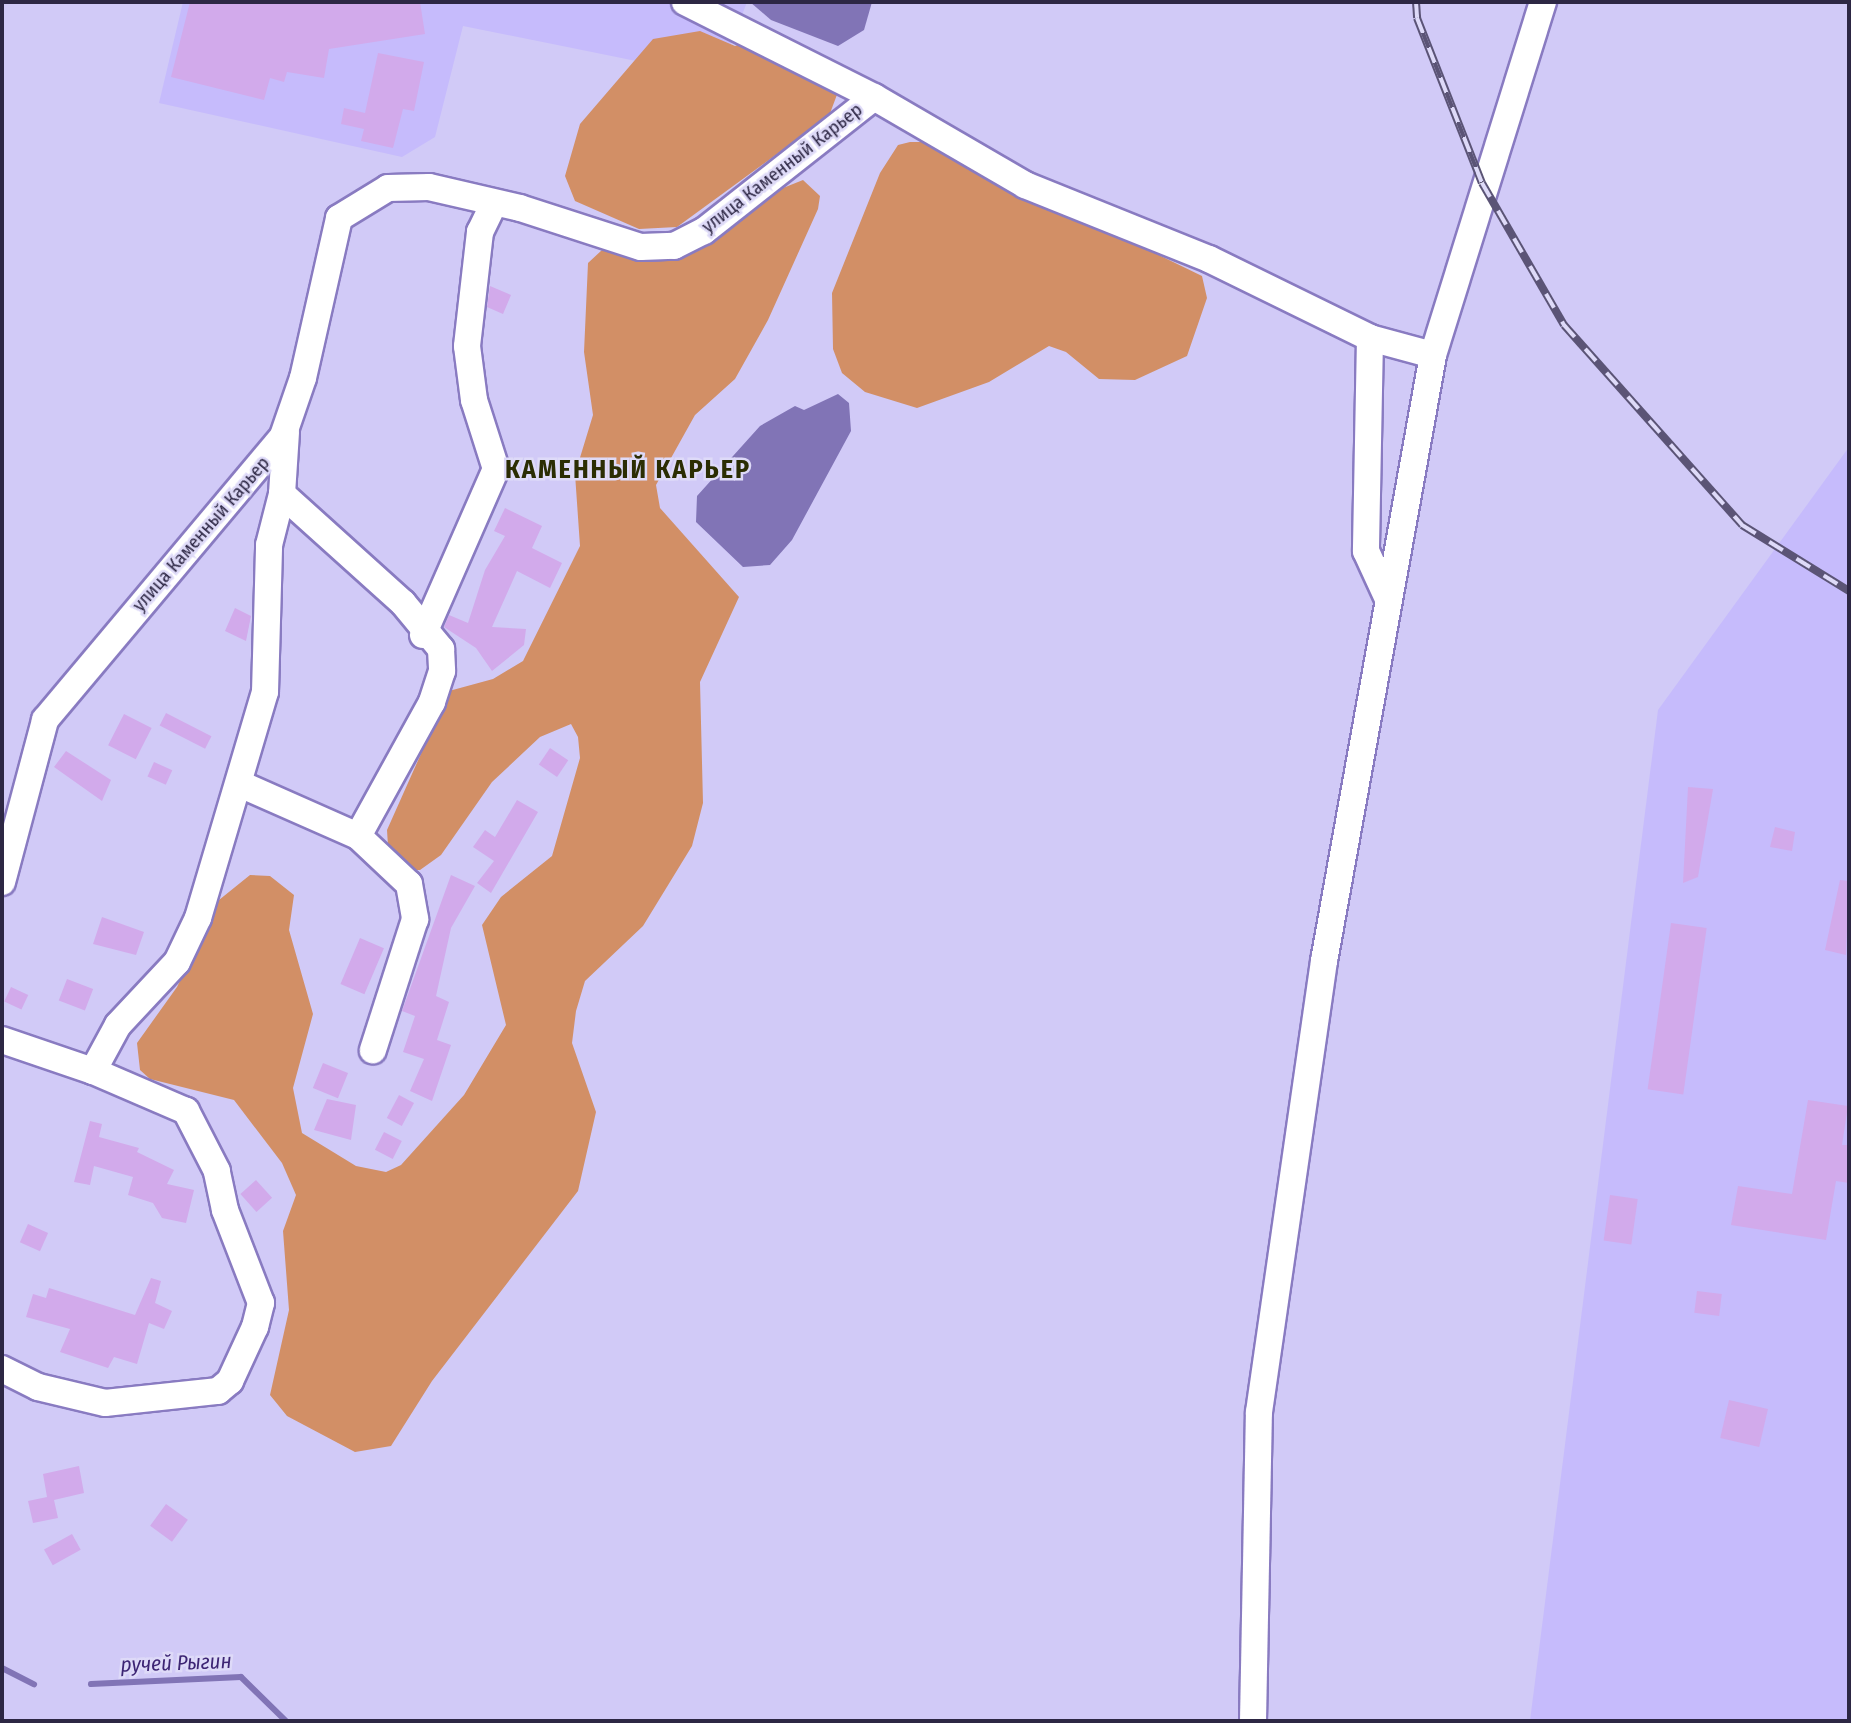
<!DOCTYPE html>
<meta charset="utf-8">
<style>
body{margin:0}
#map{position:relative;width:1851px;height:1723px;overflow:hidden;background:#d1caf7;font-family:"Fira Sans Condensed",sans-serif}
div>[style]{position:absolute}
[style*='--x']{left:calc(var(--x)*1px);top:calc(var(--y)*1px);width:calc(var(--w)*1px);rotate:calc(var(--a)*1deg)}
.built>*{inset:0;background:#c6bbfc}
.forest>*{inset:0;background:#d28f66}
.water>*{inset:0;background:#8174b6}
.stream>*{height:6px;margin:-3px;padding:0 3px;transform-origin:3px;border-radius:3px;background:#8174b6}
.building>*{inset:0;background:#d2aaeb;transform-origin:0 0}
.roads{filter:drop-shadow(2px 0 #897bc1) drop-shadow(-2px 0 #897bc1) drop-shadow(0 2px #897bc1) drop-shadow(0 -2px #897bc1)}
.minor>*{height:26px;margin:-13px;padding:0 13px;transform-origin:13px;border-radius:13px;background:#fff}
.rail>*{height:8px;margin-top:-4px;transform-origin:0;background:repeating-linear-gradient(90deg,#dedaf8 0 16px,#5b5476 0 32px);box-sizing:border-box;border-block:2px solid #5b5476}
span{translate:-50% -50%;white-space:nowrap;text-align:center;line-height:1.15;-webkit-text-stroke:5px #dedaf8;paint-order:stroke}
.street-label{font-size:19px;color:#2d2744}
.water-label{font-size:21px;color:#3d2574;font-style:italic}
.district-label{font-size:26px;color:#2b2d03;font-weight:700;letter-spacing:2px}
.frame{position:absolute;inset:0;border:4px solid #2d2744;pointer-events:none}
</style>
<div id="map">
<div class="built">
<div style="clip-path:polygon(183px 2px,747px 2px,729px 49px,651px 64px,463px 26px,435px 137px,402px 157px,159px 103px)"></div>
<div style="clip-path:polygon(1849px 447px,1849px 1721px,1530px 1721px,1658px 710px)"></div>
</div>
<div class="forest">
<div style="clip-path:polygon(700px 31px,735px 46px,743px 43px,838px 92px,829px 116px,677px 227px,639px 229px,575px 201px,565px 176px,580px 124px,653px 39px)"></div>
<div style="clip-path:polygon(910px 142px,926px 142px,1202px 276px,1207px 298px,1187px 356px,1135px 380px,1099px 379px,1066px 352px,1049px 346px,989px 382px,917px 408px,865px 392px,842px 373px,833px 349px,832px 293px,880px 173px,898px 145px)"></div>
<div style="clip-path:polygon(803px 180px,820px 196px,818px 209px,768px 320px,735px 379px,695px 415px,656px 485px,660px 508px,739px 597px,700px 682px,703px 803px,692px 846px,643px 926px,585px 981px,576px 1011px,572px 1043px,596px 1112px,578px 1191px,432px 1381px,391px 1446px,355px 1452px,287px 1416px,270px 1395px,289px 1310px,283px 1231px,296px 1195px,282px 1163px,234px 1100px,150px 1079px,140px 1070px,137px 1043px,177px 987px,219px 900px,250px 875px,270px 876px,294px 895px,289px 930px,313px 1014px,293px 1088px,302px 1133px,356px 1166px,386px 1172px,401px 1165px,464px 1095px,506px 1025px,482px 925px,501px 897px,552px 856px,580px 758px,578px 737px,571px 724px,540px 737px,492px 782px,441px 855px,420px 870px,409px 870px,388px 846px,387px 830px,449px 691px,493px 679px,523px 661px,580px 546px,575px 474px,593px 415px,584px 352px,588px 263px,602px 250px,669px 258px,700px 250px,778px 190px)"></div>
</div>
<div class="water">
<div style="clip-path:polygon(750px 2px,872px 2px,864px 30px,838px 46px,771px 20px)"></div>
<div style="clip-path:polygon(838px 394px,849px 403px,851px 431px,792px 540px,770px 565px,743px 567px,696px 522px,697px 496px,760px 426px,795px 406px,804px 410px)"></div>
</div>
<div class="stream">
<div style="--x:2;--y:1668;--w:36;--a:27"></div>
<div style="--x:91;--y:1684;--w:150;--a:-2.7"></div>
<div style="--x:241;--y:1677;--w:63;--a:44.4"></div>
</div>
<div class="building">
<div style="clip-path:polygon(190px 2px,420px 2px,425px 34px,329px 49px,324px 78px,287px 72px,284px 82px,270px 78px,264px 100px,171px 77px)"></div>
<div style="clip-path:polygon(378px 53px,424px 62px,414px 111px,403px 109px,393px 148px,361px 141px,364px 129px,341px 124px,344px 108px,365px 113px)"></div>
<div style="clip-path:polygon(490px 286px,511px 295px,503px 314px,487px 307px)"></div>
<div style="clip-path:polygon(505px 508px,542px 526px,532px 548px,562px 563px,550px 588px,517px 571px,492px 627px,526px 629px,524px 645px,492px 671px,476px 648px,444px 627px,449px 615px,468px 623px,485px 570px,505px 536px,494px 531px)"></div>
<div style="clip-path:polygon(235px 608px,251px 616px,246px 641px,225px 631px)"></div>
<div style="left:166px;top:713px;width:51px;height:14px;rotate:27deg"></div>
<div style="left:124px;top:714px;width:31px;height:35px;rotate:27deg"></div>
<div style="left:550px;top:748px;width:22px;height:20px;rotate:34deg"></div>
<div style="clip-path:polygon(66px 751px,111px 780px,102px 801px,54px 767px)"></div>
<div style="left:154px;top:762px;width:20px;height:16px;rotate:24deg"></div>
<div style="clip-path:polygon(1688px 787px,1713px 789px,1698px 877px,1683px 883px)"></div>
<div style="clip-path:polygon(517px 800px,538px 812px,491px 893px,477px 883px,494px 861px,473px 847px,485px 830px,495px 837px)"></div>
<div style="clip-path:polygon(1775px 827px,1795px 832px,1792px 851px,1770px 847px)"></div>
<div style="clip-path:polygon(451px 875px,475px 886px,451px 928px,436px 996px,449px 1002px,437px 1040px,451px 1045px,432px 1101px,410px 1091px,424px 1059px,403px 1052px,415px 1016px,402px 1011px)"></div>
<div style="clip-path:polygon(1840px 880px,1849px 881px,1846px 955px,1825px 950px)"></div>
<div style="clip-path:polygon(102px 917px,144px 932px,136px 955px,93px 944px)"></div>
<div style="left:1671px;top:923px;width:36px;height:168px;rotate:8deg"></div>
<div style="left:360px;top:938px;width:26px;height:50px;rotate:23deg"></div>
<div style="left:67px;top:979px;width:28px;height:23px;rotate:21deg"></div>
<div style="left:11px;top:987px;width:19px;height:16px;rotate:25deg"></div>
<div style="left:323px;top:1063px;width:27px;height:27px;rotate:22deg"></div>
<div style="left:399px;top:1095px;width:17px;height:26px;rotate:28deg"></div>
<div style="clip-path:polygon(327px 1099px,356px 1105px,351px 1140px,314px 1130px)"></div>
<div style="clip-path:polygon(1808px 1100px,1848px 1106px,1842px 1145px,1849px 1145px,1849px 1183px,1836px 1181px,1826px 1240px,1731px 1225px,1738px 1186px,1792px 1194px)"></div>
<div style="clip-path:polygon(90px 1121px,102px 1124px,99px 1137px,139px 1148px,137px 1152px,174px 1170px,167px 1184px,194px 1190px,186px 1223px,162px 1218px,153px 1203px,128px 1195px,133px 1177px,94px 1166px,90px 1185px,74px 1182px)"></div>
<div style="left:384px;top:1132px;width:20px;height:20px;rotate:27deg"></div>
<div style="left:256px;top:1180px;width:24px;height:21px;rotate:48deg"></div>
<div style="left:1610px;top:1195px;width:28px;height:46px;rotate:8deg"></div>
<div style="left:28px;top:1224px;width:22px;height:20px;rotate:24deg"></div>
<div style="clip-path:polygon(151px 1278px,161px 1281px,155px 1303px,172px 1311px,164px 1329px,149px 1323px,137px 1364px,114px 1357px,108px 1368px,60px 1352px,70px 1329px,26px 1317px,33px 1294px,46px 1298px,49px 1288px,135px 1315px)"></div>
<div style="left:1697px;top:1291px;width:25px;height:22px;rotate:7deg"></div>
<div style="left:1729px;top:1400px;width:40px;height:39px;rotate:13deg"></div>
<div style="clip-path:polygon(79px 1466px,84px 1493px,54px 1500px,58px 1518px,33px 1523px,28px 1501px,47px 1497px,43px 1474px)"></div>
<div style="left:166px;top:1504px;width:27px;height:27px;rotate:36deg"></div>
<div style="left:72px;top:1534px;width:18px;height:32px;rotate:61deg"></div>
</div>
<div class="roads">
<div class="minor">
<div style="--x:685;--y:2;--w:212;--a:26.7"></div>
<div style="--x:874;--y:97;--w:175;--a:30.2"></div>
<div style="--x:1025;--y:185;--w:198;--a:21.9"></div>
<div style="--x:1209;--y:259;--w:179;--a:26.1"></div>
<div style="--x:1370;--y:338;--w:65;--a:15.1"></div>
<div style="--x:1370;--y:338;--w:213;--a:91.1"></div>
<div style="--x:1366;--y:551;--w:53;--a:65.4"></div>
<div style="--x:282;--y:494;--w:163;--a:42"></div>
<div style="--x:403;--y:603;--w:60;--a:50.4"></div>
<div style="--x:441;--y:649;--w:22;--a:87"></div>
<div style="--x:442;--y:671;--w:33;--a:108"></div>
<div style="--x:432;--y:702;--w:153;--a:118.9"></div>
<div style="--x:423;--y:635;--w:181;--a:-66.3"></div>
<div style="--x:496;--y:469;--w:72;--a:-107.7"></div>
<div style="--x:474;--y:400;--w:54;--a:-97.4"></div>
<div style="--x:467;--y:346;--w:115;--a:-83.5"></div>
<div style="--x:480;--y:232;--w:30;--a:-64"></div>
<div style="--x:240;--y:784;--w:129;--a:23.8"></div>
<div style="--x:358;--y:836;--w:70;--a:43.3"></div>
<div style="--x:409;--y:884;--w:36;--a:80"></div>
<div style="--x:415;--y:919;--w:138;--a:107.8"></div>
<div style="--x:2;--y:882;--w:168;--a:-75.1"></div>
<div style="--x:45;--y:720;--w:371;--a:-50"></div>
<div style="--x:283;--y:436;--w:61;--a:-71"></div>
<div style="--x:303;--y:378;--w:164;--a:-77.3"></div>
<div style="--x:339;--y:218;--w:57;--a:-31.5"></div>
<div style="--x:388;--y:188;--w:41;--a:-1.4"></div>
<div style="--x:429;--y:187;--w:93;--a:13"></div>
<div style="--x:520;--y:208;--w:127;--a:17.9"></div>
<div style="--x:641;--y:247;--w:33;--a:-2"></div>
<div style="--x:674;--y:246;--w:34;--a:-27"></div>
<div style="--x:704;--y:231;--w:216;--a:-38.2"></div>
<div style="--x:2;--y:1040;--w:96;--a:18.8"></div>
<div style="--x:93;--y:1071;--w:52;--a:-61.5"></div>
<div style="--x:118;--y:1025;--w:86;--a:-46.9"></div>
<div style="--x:177;--y:962;--w:49;--a:-64.5"></div>
<div style="--x:198;--y:918;--w:236;--a:-73.5"></div>
<div style="--x:265;--y:692;--w:147;--a:-88.4"></div>
<div style="--x:269;--y:545;--w:53;--a:-75.7"></div>
<div style="--x:282;--y:494;--w:62;--a:-86.3"></div>
<div style="--x:2;--y:1369;--w:40;--a:26.6"></div>
<div style="--x:38;--y:1387;--w:69;--a:13.4"></div>
<div style="--x:105;--y:1403;--w:114;--a:-6.1"></div>
<div style="--x:218;--y:1391;--w:16;--a:-40"></div>
<div style="--x:230;--y:1381;--w:60;--a:-65.2"></div>
<div style="--x:255;--y:1327;--w:25;--a:-76"></div>
<div style="--x:261;--y:1303;--w:100;--a:-111.2"></div>
<div style="--x:225;--y:1210;--w:40;--a:-102"></div>
<div style="--x:217;--y:1171;--w:68;--a:-117.3"></div>
<div style="--x:186;--y:1111;--w:101;--a:-156.7"></div>
<div style="--x:1253;--y:1721;--w:309;--a:-88.9"></div>
<div style="--x:1259;--y:1412;--w:456;--a:-81.8"></div>
<div style="--x:1324;--y:961;--w:616;--a:-79.8"></div>
<div style="--x:1433;--y:355;--w:370;--a:-72.7"></div>
</div>
</div>
<div class="rail">
<div style="--x:1416;--y:2;--w:16;--a:86"></div>
<div style="--x:1417;--y:18;--w:177;--a:68.5"></div>
<div style="--x:1482;--y:183;--w:164;--a:60"></div>
<div style="--x:1564;--y:325;--w:268;--a:48.3"></div>
<div style="--x:1742;--y:525;--w:126;--a:31.7"></div>
</div>
<div class="street-label">
<span style="left:782px;top:168px;rotate:-38deg">улица Каменный Карьер</span>
<span style="left:201px;top:534px;rotate:-49deg">улица Каменный Карьер</span>
</div>
<div class="water-label">
<span style="left:176px;top:1663px;rotate:-2deg">ручей Рыгин</span>
</div>
<div class="district-label">
<span style="left:628px;top:470px">КАМЕННЫЙ КАРЬЕР</span>
</div>
<div class="frame"></div>
</div>
